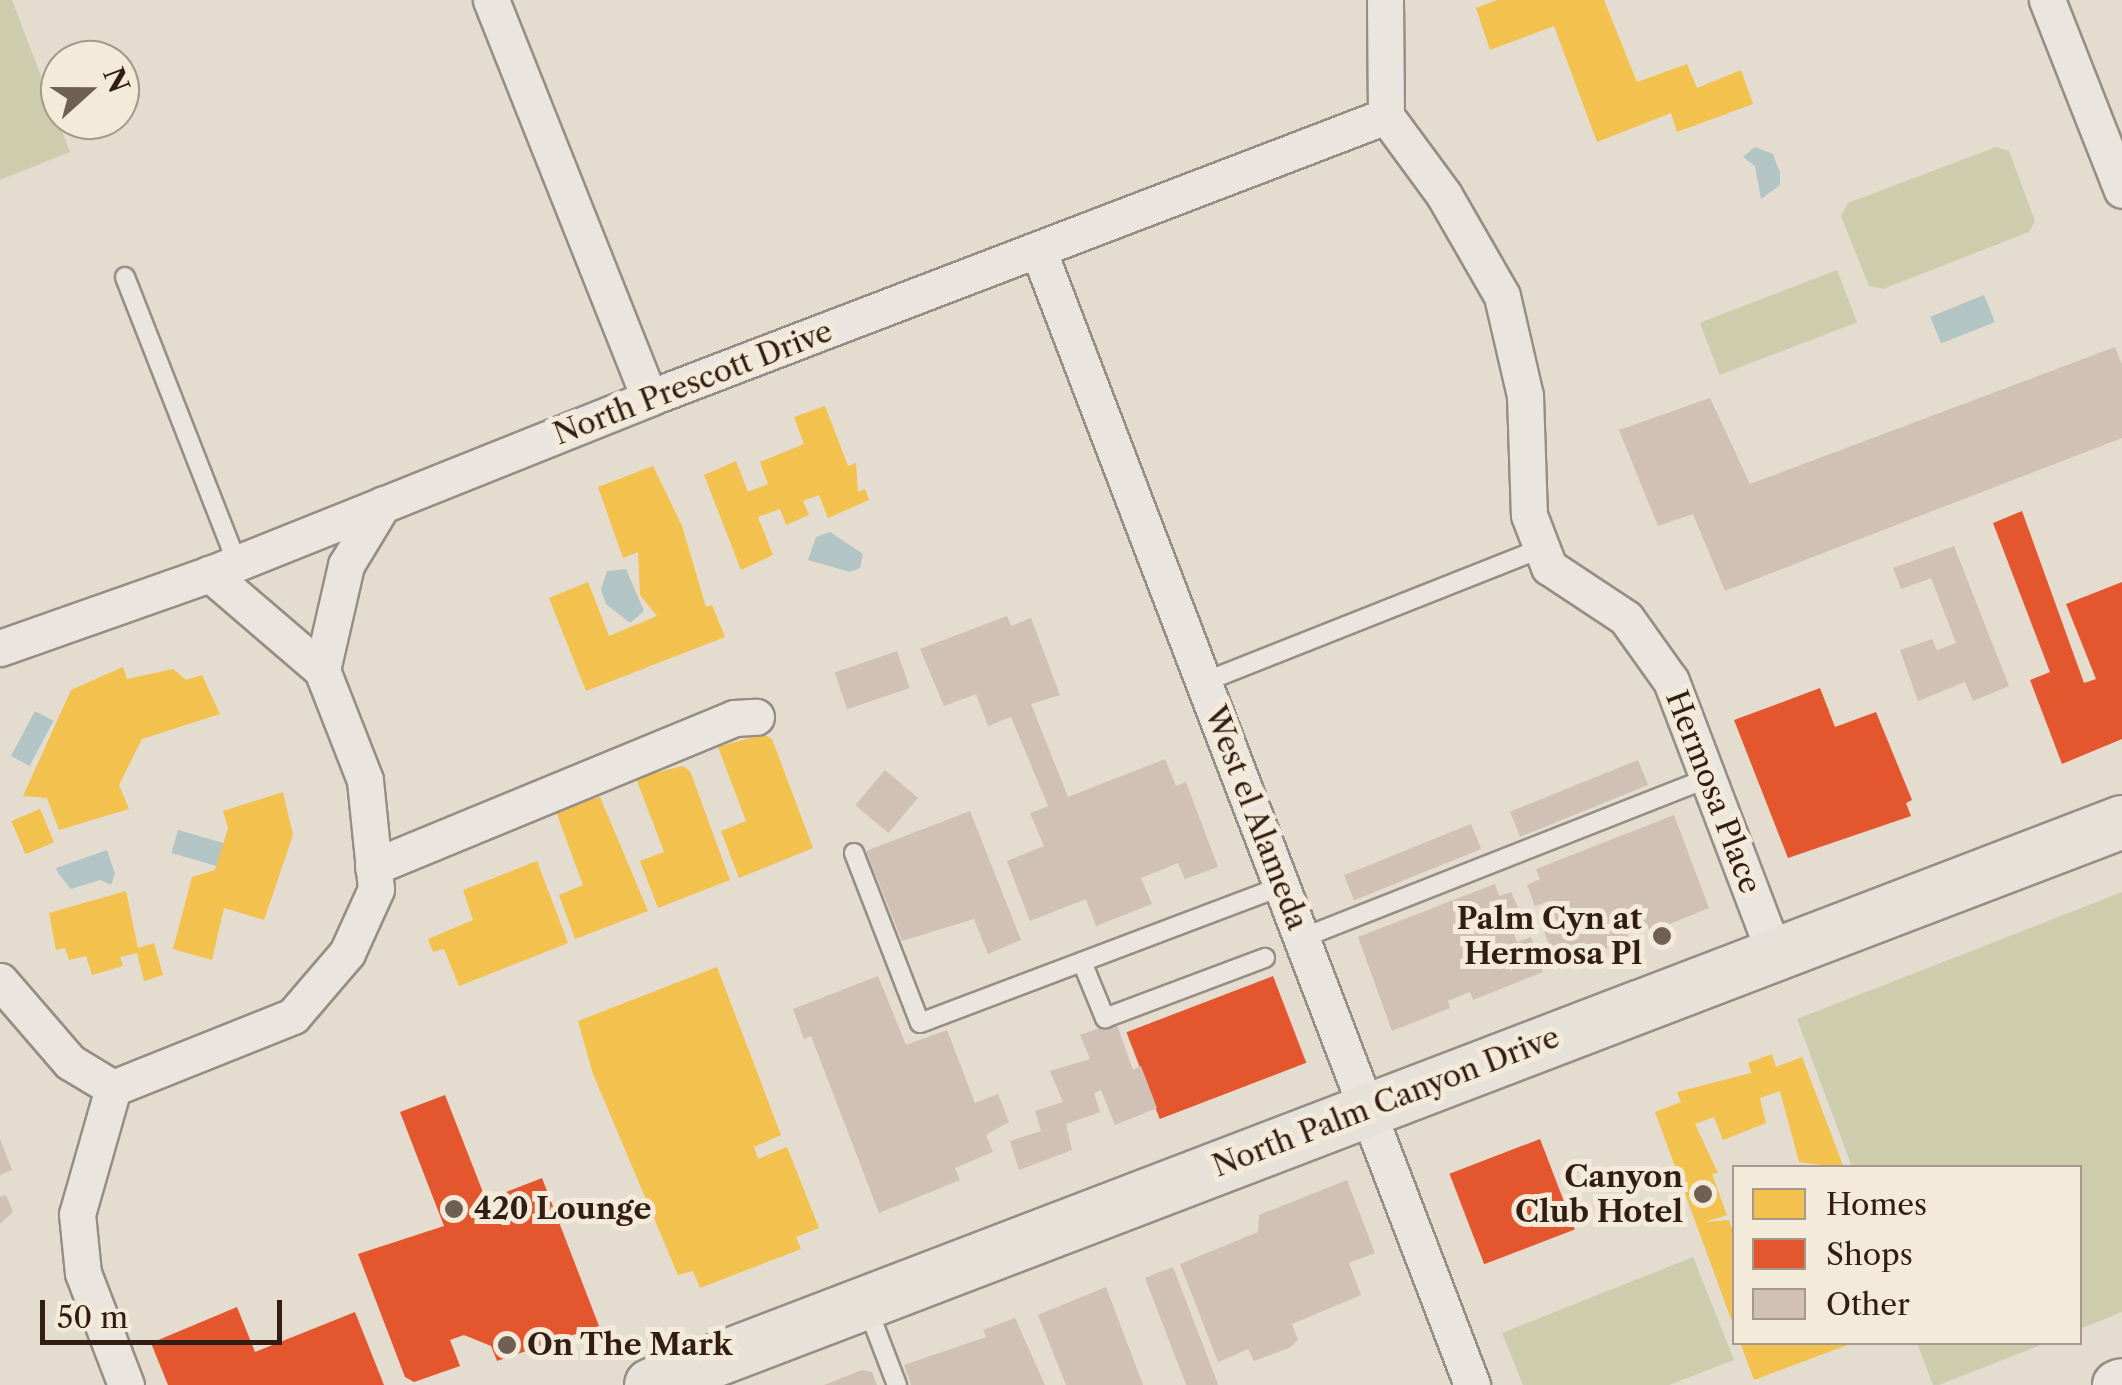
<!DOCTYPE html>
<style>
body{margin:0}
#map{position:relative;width:2122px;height:1385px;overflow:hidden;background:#e4dcce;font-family:"Libre Caslon Text",serif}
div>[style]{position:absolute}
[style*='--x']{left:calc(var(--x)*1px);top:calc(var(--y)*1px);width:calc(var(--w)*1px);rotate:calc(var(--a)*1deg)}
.green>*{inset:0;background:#cdcdae;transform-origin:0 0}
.water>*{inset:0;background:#b2c4c4;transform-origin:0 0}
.homes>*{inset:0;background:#f2c14e;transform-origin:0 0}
.shops>*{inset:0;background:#e4572e;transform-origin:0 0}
.building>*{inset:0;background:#d1c0b4;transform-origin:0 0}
.roads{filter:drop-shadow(2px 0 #968e85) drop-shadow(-2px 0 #968e85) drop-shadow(0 2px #968e85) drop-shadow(0 -2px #968e85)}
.lane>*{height:18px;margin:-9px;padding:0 9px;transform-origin:9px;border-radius:9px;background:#eae6df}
.street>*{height:35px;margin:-17.5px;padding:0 17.5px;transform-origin:17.5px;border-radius:17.5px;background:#eae6df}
.secondary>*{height:48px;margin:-24px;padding:0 24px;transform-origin:24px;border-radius:24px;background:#eae6df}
.primary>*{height:52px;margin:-26px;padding:0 26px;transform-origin:26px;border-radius:26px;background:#e6e2da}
.dots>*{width:28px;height:28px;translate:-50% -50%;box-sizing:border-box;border:5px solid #f3eada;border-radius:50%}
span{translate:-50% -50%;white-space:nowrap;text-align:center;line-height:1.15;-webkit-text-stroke:10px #f3eada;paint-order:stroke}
.street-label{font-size:30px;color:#321d13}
.poi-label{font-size:30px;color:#321d13;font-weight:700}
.right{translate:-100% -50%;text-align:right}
.left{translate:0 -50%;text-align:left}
.legend{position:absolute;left:1732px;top:1165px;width:350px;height:180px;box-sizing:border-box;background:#f3eada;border:2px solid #a6988a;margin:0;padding:12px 18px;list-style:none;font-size:30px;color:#321d13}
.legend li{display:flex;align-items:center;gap:20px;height:50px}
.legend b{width:50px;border:2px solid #a6988a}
.north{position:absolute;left:40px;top:40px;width:100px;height:100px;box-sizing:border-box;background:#f3eada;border:2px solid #a6988a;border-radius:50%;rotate:69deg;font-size:28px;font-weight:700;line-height:40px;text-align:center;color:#321d13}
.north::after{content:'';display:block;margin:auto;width:35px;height:45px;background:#706054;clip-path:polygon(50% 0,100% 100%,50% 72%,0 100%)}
.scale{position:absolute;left:40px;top:1300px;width:242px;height:45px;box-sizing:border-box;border:5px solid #321d13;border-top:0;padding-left:12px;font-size:30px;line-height:35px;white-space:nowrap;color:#321d13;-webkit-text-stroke:8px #f3eada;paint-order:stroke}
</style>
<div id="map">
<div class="green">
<div style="clip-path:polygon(0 0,12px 0,70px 152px,0 180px)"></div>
<div style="clip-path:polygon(1996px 147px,2009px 151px,2035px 221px,2029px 232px,1883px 289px,1869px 286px,1841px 216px,1848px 203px)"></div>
<div style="left:1837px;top:270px;width:56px;height:147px;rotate:69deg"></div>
<div style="clip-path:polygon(2122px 892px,2122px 1312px,2080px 1329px,2080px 1168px,1852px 1167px,1797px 1019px)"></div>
<div style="clip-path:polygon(1693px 1257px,1734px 1360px,1669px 1385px,1523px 1385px,1502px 1333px)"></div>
<div style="clip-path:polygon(1917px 1343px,1917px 1342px,2046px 1343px,1939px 1385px,1933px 1385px)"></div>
</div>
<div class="water">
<div style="clip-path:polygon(1755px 147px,1773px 154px,1780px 173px,1780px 185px,1761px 199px,1755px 166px,1743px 157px)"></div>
<div style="left:1984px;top:295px;width:29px;height:58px;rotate:68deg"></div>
<div style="clip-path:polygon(830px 532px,863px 554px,860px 568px,850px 572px,808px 560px,816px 537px)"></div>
<div style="clip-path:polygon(626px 569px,644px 611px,630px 623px,606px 604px,601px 589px,607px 571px)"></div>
<div style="left:35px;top:711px;width:21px;height:51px;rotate:28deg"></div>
<div style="left:178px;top:830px;width:48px;height:24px;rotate:16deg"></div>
<div style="clip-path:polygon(107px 850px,115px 874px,111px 885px,100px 880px,71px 889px,58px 873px,56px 868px)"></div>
</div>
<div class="homes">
<div style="clip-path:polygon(1497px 0,1604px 0,1637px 82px,1687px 64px,1697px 88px,1741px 70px,1753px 104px,1677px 132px,1671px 113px,1597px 142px,1554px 26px,1490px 50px,1476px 8px)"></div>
<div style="clip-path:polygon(825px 406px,848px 466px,856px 463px,858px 492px,865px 489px,869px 500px,828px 518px,819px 495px,803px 501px,809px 515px,786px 525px,780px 509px,758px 517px,773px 555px,741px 570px,704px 475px,736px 461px,748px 492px,768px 484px,760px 462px,804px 444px,794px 417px)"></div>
<div style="clip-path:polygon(653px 466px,682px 526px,706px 607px,712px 605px,725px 637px,586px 691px,549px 598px,588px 582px,609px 636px,657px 616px,640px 595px,638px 552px,623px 558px,598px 487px)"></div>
<div style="clip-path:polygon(123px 667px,127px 679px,173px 669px,186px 680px,202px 675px,220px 714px,142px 739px,119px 785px,129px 809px,59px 830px,47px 798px,23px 796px,71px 690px)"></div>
<div style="clip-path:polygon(763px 734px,772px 739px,813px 848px,739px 878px,721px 831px,746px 821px,718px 747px)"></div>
<div style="clip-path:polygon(682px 766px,690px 771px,730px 880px,658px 908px,640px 861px,664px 852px,636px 778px)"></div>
<div style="clip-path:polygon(283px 792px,293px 835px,264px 920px,224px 908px,212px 960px,173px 949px,192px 877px,215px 870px,228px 828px,223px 811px)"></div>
<div style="clip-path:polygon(600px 797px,648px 911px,575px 939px,559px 895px,583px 885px,555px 809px)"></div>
<div style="left:40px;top:809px;width:36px;height:31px;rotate:67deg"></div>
<div style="clip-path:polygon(537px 861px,568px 943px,459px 986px,444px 949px,433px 952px,428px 939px,473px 920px,463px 890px)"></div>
<div style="clip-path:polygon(126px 891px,138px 948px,154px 943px,163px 975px,144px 981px,137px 953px,120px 957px,123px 966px,92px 975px,86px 956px,69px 960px,65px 948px,56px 950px,49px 913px)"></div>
<div style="clip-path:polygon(717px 967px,781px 1135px,754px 1147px,758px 1159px,787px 1147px,819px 1228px,796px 1237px,801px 1249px,700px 1288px,693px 1271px,678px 1275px,593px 1074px,578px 1021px)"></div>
<div style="clip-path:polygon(1772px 1054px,1776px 1067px,1802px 1057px,1844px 1168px,1799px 1162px,1780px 1091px,1760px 1098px,1766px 1123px,1723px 1140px,1714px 1117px,1695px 1124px,1718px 1173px,1712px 1174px,1727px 1215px,1705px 1222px,1729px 1220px,1734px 1235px,1734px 1327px,1655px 1112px,1681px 1102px,1677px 1092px,1751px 1073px,1748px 1063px)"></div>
<div style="clip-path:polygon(1740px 1342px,1853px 1342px,1853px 1343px,1754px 1380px)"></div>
</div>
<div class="shops">
<div style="clip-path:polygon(2022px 511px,2084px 683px,2096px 679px,2066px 604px,2122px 582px,2122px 739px,2062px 764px,2030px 680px,2050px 672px,1993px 523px)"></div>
<div style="clip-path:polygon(1820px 688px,1835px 727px,1876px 712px,1912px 800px,1906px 803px,1911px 816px,1788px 858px,1734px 720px)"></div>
<div style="left:1273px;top:976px;width:93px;height:157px;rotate:69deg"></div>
<div style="clip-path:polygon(445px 1095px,486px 1200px,542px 1178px,599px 1326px,497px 1361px,491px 1346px,464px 1335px,450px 1340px,460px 1366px,414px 1382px,405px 1377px,358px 1254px,444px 1226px,400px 1112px)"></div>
<div style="left:1540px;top:1139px;width:97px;height:97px;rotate:69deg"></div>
<div style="clip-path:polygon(237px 1307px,255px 1352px,355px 1312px,384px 1385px,168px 1385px,151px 1343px)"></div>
</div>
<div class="building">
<div style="clip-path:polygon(2115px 347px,2122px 365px,2122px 438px,1725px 591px,1693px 514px,1658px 526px,1619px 430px,1710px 398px,1750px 484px)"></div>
<div style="clip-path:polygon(1954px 546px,2009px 686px,1973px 701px,1965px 682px,1918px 701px,1900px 650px,1932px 639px,1937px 650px,1956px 643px,1931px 578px,1901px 589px,1893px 568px)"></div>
<div style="clip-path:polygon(1007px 616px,1011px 626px,1031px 618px,1060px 695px,1031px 704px,1068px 797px,1165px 759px,1176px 786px,1186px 782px,1218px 867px,1185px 879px,1178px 863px,1141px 878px,1152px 904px,1096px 926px,1086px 899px,1030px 921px,1007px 861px,1044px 846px,1030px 813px,1048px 806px,1011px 717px,988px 726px,976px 694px,944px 706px,920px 649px)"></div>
<div style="left:897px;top:651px;width:39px;height:66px;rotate:71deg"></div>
<div style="left:1638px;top:760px;width:27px;height:138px;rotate:68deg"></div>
<div style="left:885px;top:770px;width:43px;height:46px;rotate:40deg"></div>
<div style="clip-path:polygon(970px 811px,1021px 940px,988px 954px,974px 919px,902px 941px,866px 851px)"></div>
<div style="clip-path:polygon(1674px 815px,1709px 908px,1650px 932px,1647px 923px,1626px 931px,1629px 939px,1558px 969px,1544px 931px,1558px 925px,1549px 901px,1535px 906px,1527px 885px,1540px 879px,1536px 869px)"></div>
<div style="left:1471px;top:824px;width:27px;height:137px;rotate:68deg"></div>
<div style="clip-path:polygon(1495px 884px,1499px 896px,1511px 892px,1520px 912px,1507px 917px,1517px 942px,1531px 937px,1543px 972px,1473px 1000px,1470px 992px,1448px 1001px,1450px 1008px,1392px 1031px,1358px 937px)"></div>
<div style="clip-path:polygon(878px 976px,906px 1045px,947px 1030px,975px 1103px,998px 1094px,1009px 1122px,986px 1135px,993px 1152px,955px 1168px,960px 1180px,879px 1213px,811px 1036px,804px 1039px,793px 1009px)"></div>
<div style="clip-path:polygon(1116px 1022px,1133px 1070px,1141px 1066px,1157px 1108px,1115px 1125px,1101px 1090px,1094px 1093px,1100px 1112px,1066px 1124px,1072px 1150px,1019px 1170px,1010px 1141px,1041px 1131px,1035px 1111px,1063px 1102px,1050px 1071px,1090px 1059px,1080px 1035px)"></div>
<div style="clip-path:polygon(0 1139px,12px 1170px,0 1175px)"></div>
<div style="clip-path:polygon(1347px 1180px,1375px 1253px,1349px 1263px,1361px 1295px,1292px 1324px,1298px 1340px,1289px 1348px,1254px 1361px,1248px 1349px,1218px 1362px,1180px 1264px,1258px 1232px,1259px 1215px)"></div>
<div style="clip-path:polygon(6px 1195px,13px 1212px,0 1224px,0 1197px)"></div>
<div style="left:1173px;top:1267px;width:127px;height:30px;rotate:69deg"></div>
<div style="clip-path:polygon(1106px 1287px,1143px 1385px,1066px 1385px,1038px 1315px)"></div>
<div style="clip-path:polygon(1015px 1318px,1045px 1385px,911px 1385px,904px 1365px,986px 1337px,983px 1330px)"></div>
<div style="clip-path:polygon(862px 1370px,872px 1372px,877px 1385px,824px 1385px)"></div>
</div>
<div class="roads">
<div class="lane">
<div style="--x:125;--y:277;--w:307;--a:68.6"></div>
<div style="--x:1204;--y:682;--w:364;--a:-21.6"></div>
<div style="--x:854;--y:853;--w:182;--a:68.8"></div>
<div style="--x:920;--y:1023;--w:387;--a:-20.7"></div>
<div style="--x:1302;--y:938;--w:436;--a:-21.5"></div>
<div style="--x:1082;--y:962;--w:61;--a:67.7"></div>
<div style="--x:1105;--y:1018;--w:171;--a:-20.6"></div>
<div style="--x:867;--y:1307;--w:84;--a:69"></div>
</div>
<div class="street">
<div style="--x:491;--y:0;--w:428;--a:68.3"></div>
<div style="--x:1385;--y:0;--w:116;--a:89.5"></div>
<div style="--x:1386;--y:116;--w:98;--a:53.7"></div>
<div style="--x:1444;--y:195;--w:116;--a:60.1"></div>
<div style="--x:1502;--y:296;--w:103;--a:77"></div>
<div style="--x:1525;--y:396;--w:119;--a:88.1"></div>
<div style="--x:1529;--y:515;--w:56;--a:69"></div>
<div style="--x:1549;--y:567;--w:92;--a:33.5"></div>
<div style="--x:1626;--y:618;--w:77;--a:54.5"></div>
<div style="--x:1671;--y:681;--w:295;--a:69.2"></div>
<div style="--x:2047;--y:0;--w:204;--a:68.5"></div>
<div style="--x:1039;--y:252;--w:1213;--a:69.08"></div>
<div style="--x:0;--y:648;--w:223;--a:-19.4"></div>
<div style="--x:210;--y:574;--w:473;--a:-21.8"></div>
<div style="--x:649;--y:398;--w:789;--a:-20.94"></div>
<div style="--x:322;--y:670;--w:108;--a:-77.1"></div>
<div style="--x:346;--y:565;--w:71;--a:-58.8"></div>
<div style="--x:373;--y:867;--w:391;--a:-22.4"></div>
<div style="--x:734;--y:718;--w:22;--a:-3"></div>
<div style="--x:0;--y:981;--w:107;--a:49.2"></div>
<div style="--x:70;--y:1062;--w:50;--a:31.2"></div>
<div style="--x:113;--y:1088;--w:194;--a:-21.8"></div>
<div style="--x:293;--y:1016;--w:83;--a:-49.4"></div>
<div style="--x:347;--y:953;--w:70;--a:-65.6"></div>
<div style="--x:376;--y:889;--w:110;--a:-95.8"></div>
<div style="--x:365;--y:780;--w:118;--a:-111.4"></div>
<div style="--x:322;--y:670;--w:148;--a:-139.4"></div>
<div style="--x:113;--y:1088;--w:131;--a:105.9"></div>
<div style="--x:77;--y:1214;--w:59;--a:84.2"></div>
<div style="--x:83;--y:1273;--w:120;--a:69"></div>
</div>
<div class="secondary">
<div style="--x:2117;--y:1385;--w:5;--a:-22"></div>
</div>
<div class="primary">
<div style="--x:651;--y:1385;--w:1575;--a:-20.94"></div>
</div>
</div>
<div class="dots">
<div style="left:1662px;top:936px;background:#706054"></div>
<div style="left:1703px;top:1194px;background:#706054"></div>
<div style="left:454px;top:1209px;background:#706054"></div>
<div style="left:507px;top:1345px;background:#706054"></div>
</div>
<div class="street-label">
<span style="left:693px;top:383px;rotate:-21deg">North Prescott Drive</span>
<span style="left:1713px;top:792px;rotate:69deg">Hermosa Place</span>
<span style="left:1256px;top:818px;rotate:69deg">West el Alameda</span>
<span style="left:1386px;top:1102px;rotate:-21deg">North Palm Canyon Drive</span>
</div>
<div class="poi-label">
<span class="right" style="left:1642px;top:936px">Palm Cyn at<br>Hermosa Pl</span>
<span class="right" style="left:1683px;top:1194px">Canyon<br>Club Hotel</span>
<span class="left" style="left:474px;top:1209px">420 Lounge</span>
<span class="left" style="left:527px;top:1345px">On The Mark</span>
</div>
<ul class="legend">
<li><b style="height:28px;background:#f2c14e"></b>Homes</li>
<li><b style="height:28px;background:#e4572e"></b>Shops</li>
<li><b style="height:28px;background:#d1c0b4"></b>Other</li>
</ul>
<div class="north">N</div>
<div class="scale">50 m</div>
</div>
